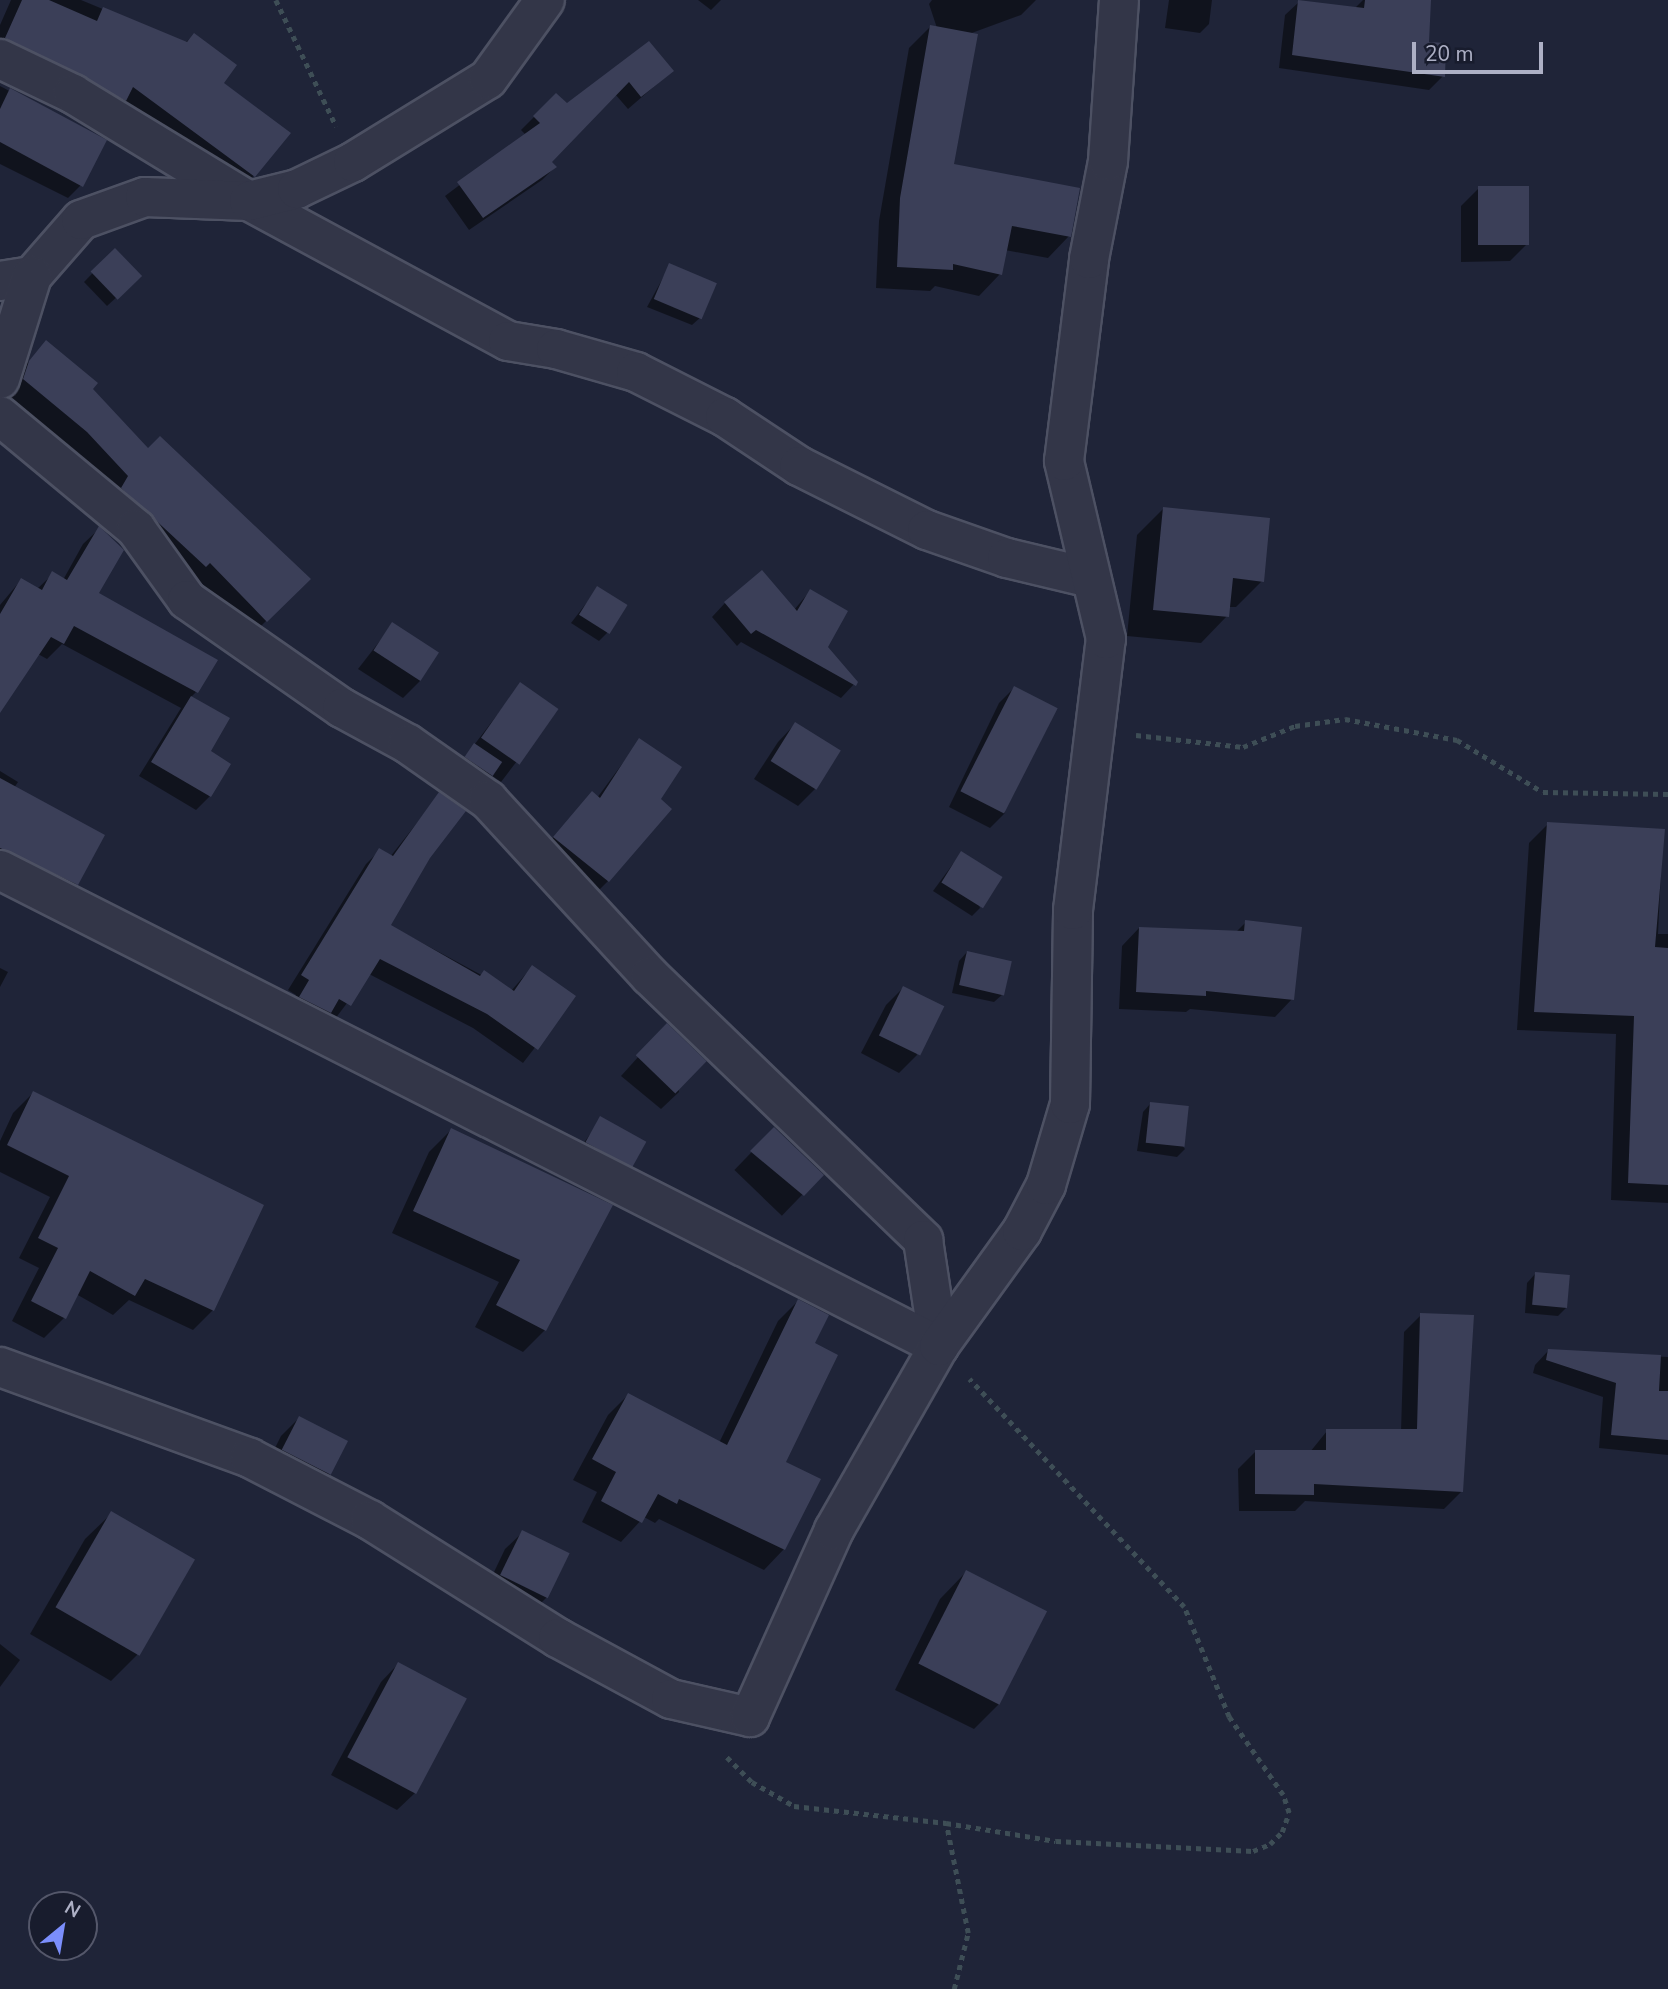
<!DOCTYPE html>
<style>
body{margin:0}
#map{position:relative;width:1668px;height:1989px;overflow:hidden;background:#1f2438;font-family:"Nunito Sans",sans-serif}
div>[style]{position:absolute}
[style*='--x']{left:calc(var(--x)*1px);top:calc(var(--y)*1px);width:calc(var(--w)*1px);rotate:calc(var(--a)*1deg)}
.shadow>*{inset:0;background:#0007;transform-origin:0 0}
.building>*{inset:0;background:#3b3f58;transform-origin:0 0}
.path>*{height:4.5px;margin-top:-2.25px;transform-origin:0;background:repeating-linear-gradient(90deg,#3e4e56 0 5px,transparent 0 10px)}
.roads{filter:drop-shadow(2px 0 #4d5163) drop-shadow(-2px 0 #4d5163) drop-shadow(0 2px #4d5163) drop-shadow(0 -2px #4d5163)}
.minor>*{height:38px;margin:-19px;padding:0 19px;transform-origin:19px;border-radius:19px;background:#333648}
span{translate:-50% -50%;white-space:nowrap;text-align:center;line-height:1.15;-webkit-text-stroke:5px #181c2d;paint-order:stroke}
.north{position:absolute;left:28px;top:1891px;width:70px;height:70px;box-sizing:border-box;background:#181c2d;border:2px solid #54576a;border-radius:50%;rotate:30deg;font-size:19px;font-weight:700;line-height:28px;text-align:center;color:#adb0c5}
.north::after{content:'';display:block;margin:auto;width:24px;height:32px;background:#7b8efc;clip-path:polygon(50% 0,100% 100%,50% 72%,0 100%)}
.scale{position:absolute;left:1412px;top:42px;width:131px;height:32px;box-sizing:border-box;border:4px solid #adb0c5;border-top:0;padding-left:9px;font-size:21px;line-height:24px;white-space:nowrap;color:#adb0c5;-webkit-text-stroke:5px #181c2d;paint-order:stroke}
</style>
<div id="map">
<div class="shadow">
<div style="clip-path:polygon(11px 0,81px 0,185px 43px,194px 35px,222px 83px,289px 133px,236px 197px,0 68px,0 25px)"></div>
<div style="clip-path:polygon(698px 0,721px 0,711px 10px)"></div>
<div style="clip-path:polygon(932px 0,1036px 0,1021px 15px,969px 34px,952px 165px,1069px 236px,1048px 258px,1005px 250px,1000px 274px,979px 296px,935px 286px,930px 291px,876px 288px,879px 221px,909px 48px,930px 27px,937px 28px,929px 4px)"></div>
<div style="clip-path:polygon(1169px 0,1212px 0,1209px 24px,1200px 33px,1165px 28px)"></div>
<div style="clip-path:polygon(1363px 0,1400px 0,1443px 76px,1429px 90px,1279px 68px,1285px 15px,1299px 2px,1354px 9px)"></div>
<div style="clip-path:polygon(649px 44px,672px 71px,628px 109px,615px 94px,550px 162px,555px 167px,542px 180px,469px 230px,445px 196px,526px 135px,521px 130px,556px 95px,567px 106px)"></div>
<div style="clip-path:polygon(0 86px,104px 141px,83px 183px,68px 198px,0 164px)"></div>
<div style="clip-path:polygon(1479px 188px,1527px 244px,1510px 261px,1461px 262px,1461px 206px)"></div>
<div style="clip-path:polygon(115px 250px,131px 284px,107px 306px,84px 282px)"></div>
<div style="clip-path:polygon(670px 265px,701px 317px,692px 325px,647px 307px)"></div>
<div style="clip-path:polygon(46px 343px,148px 450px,308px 579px,250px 637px,71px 448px,8px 395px,13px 379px)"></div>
<div style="clip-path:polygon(1163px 509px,1262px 581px,1236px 607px,1228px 607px,1227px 616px,1201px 643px,1127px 636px,1137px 535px)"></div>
<div style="clip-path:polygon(99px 529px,96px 594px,196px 692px,190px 698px,208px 752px,210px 796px,196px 810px,139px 776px,181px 708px,62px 644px,47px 659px,38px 654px,0 710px,0 605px,21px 580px,37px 589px,53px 574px,63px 580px,83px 544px)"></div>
<div style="clip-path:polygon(598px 588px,607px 633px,599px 641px,571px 623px)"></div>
<div style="clip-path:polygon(810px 591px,826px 647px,856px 682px,841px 698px,741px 642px,737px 646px,712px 617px,725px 603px,794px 610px)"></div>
<div style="clip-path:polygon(393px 624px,421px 680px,403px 698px,358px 669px)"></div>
<div style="clip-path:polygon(520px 685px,556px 710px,501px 782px,491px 775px,482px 783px,458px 766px)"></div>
<div style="clip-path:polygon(1014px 688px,1005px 813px,990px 828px,949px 807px,999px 703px)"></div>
<div style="clip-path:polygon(795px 724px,839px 751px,815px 789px,798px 806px,754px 779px,778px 742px)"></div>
<div style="clip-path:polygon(639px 741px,608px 881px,596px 893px,542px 850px,592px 793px,597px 798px)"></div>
<div style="clip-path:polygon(0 771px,18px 782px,14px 788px,76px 884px,61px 900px,0 870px)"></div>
<div style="clip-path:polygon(439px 795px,428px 857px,389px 925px,511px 991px,532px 967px,574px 997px,523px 1063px,473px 1028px,369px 974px,335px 1019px,328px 1014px,316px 1026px,286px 1011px,296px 995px,288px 990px,366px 864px,380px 850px,390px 857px)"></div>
<div style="clip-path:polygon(1548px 824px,1663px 830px,1658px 934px,1668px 934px,1668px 1203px,1611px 1200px,1616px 1034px,1517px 1030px,1529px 843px)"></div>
<div style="clip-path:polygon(961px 853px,980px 908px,972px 916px,933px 891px)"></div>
<div style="clip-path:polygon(1246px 922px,1292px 999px,1275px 1017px,1190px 1009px,1186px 1012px,1119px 1009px,1122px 946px,1139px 928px,1235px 933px)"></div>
<div style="clip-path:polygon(967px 952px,1003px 994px,994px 1002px,952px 993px,959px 961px)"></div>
<div style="clip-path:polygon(0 968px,8px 972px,0 987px)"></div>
<div style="clip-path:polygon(903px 988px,917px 1055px,899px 1073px,861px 1053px,886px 1005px)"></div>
<div style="clip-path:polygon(667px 1025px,679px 1092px,661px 1109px,621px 1076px)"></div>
<div style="clip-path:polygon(33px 1093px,213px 1310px,193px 1330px,129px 1300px,113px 1315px,76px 1294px,64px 1318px,44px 1338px,12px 1321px,39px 1268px,19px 1258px,50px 1197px,0 1172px,0 1141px,13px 1113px)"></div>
<div style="clip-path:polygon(1151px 1103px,1185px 1149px,1177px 1157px,1137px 1151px,1143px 1112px)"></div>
<div style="clip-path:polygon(601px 1119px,632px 1166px,624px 1174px,578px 1151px)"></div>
<div style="left:774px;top:1129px;width:66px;height:57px;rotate:44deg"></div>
<div style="clip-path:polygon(451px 1130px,611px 1206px,545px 1330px,523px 1352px,475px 1327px,499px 1282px,392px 1233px,429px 1152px)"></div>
<div style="clip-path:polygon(1535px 1274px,1567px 1307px,1558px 1316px,1525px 1313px,1527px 1283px)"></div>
<div style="clip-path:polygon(798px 1301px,813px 1344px,784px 1463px,784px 1549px,764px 1570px,659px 1519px,655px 1523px,644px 1517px,621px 1542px,582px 1522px,597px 1492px,573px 1480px,608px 1415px,628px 1395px,719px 1443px,778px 1321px)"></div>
<div style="clip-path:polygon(1421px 1315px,1473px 1317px,1461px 1492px,1444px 1509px,1305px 1501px,1295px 1511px,1239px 1511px,1238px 1469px,1255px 1452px,1310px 1452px,1327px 1431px,1401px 1431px,1404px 1332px)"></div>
<div style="clip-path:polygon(1548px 1351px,1668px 1357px,1668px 1455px,1599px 1448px,1603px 1397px,1533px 1373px,1535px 1365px)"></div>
<div style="clip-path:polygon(299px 1418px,330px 1474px,312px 1492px,265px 1468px,281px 1436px)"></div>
<div style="clip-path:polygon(112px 1513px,137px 1655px,111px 1681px,30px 1634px,85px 1539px)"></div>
<div style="clip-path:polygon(523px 1532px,547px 1597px,529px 1615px,484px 1593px,505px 1549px)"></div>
<div style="clip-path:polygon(966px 1572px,1000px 1703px,974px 1729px,895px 1690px,940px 1599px)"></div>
<div style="clip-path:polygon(0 1644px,20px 1660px,0 1687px)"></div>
<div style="clip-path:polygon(398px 1664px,415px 1793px,397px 1810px,331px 1775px,381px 1682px)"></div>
</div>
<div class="building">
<div style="clip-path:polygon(22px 0,49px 0,97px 21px,103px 7px,187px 42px,194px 33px,237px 65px,224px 83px,291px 133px,255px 177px,133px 87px,126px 101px,5px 38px)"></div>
<div style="clip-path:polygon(1298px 0,1364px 8px,1365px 0,1431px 0,1429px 42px,1446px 43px,1445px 77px,1292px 55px)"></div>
<div style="clip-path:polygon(930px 25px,978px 34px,954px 164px,1080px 188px,1071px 237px,1012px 226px,1002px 275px,953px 264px,953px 270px,897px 267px,900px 198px)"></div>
<div style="clip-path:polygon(649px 41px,674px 71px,641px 97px,629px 82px,552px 162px,557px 167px,483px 218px,457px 182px,540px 123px,533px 116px,556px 93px,567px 103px)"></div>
<div style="clip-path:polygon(10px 88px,107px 140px,83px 187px,0 142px,0 109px)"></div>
<div style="left:1478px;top:186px;width:51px;height:59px"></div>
<div style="left:115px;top:248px;width:39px;height:34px;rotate:46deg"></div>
<div style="left:669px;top:263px;width:52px;height:39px;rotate:23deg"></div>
<div style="clip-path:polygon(46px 340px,98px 383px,93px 389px,148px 448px,160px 436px,311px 579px,267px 622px,210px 563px,206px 567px,121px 488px,128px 476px,87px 432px,23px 379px,29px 361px)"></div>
<div style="clip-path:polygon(1163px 507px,1270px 518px,1264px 582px,1233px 578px,1229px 617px,1153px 610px)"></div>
<div style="clip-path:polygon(99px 526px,124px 550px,99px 593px,218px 660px,198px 693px,74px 626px,64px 644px,51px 637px,0 713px,0 614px,21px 578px,42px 590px,52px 571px,67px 580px)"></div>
<div style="clip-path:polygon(762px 570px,797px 611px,810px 589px,848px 611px,828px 647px,858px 682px,856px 686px,756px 630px,751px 634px,724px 602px)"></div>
<div style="left:597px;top:586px;width:36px;height:34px;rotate:32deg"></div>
<div style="left:392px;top:622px;width:56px;height:34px;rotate:33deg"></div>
<div style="left:520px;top:682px;width:47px;height:68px;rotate:35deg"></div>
<div style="left:1014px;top:686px;width:49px;height:118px;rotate:27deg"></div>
<div style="clip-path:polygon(191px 696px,230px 718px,211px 751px,231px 764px,211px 797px,151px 762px)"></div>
<div style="left:795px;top:722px;width:54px;height:46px;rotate:32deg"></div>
<div style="clip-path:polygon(639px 738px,682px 767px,661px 799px,672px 809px,609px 882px,553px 837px,592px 791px,600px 798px)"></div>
<div style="left:474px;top:743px;width:34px;height:17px;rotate:34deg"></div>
<div style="clip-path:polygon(0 778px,105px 835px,78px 885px,0 848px)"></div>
<div style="clip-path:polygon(439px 792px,466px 811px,430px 858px,391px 925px,480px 976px,484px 970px,514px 991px,532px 965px,576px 996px,538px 1050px,487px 1014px,380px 959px,351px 1006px,339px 999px,331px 1013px,299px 997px,309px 980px,301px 975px,379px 848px,393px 856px)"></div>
<div style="clip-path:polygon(1547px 822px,1665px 829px,1655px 947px,1668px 948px,1668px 1185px,1628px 1183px,1634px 1016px,1534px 1012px)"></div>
<div style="left:961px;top:851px;width:49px;height:37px;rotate:32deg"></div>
<div style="clip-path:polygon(1245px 920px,1302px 927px,1294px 1000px,1206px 991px,1206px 996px,1136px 992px,1139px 927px,1244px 931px)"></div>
<div style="left:967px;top:951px;width:46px;height:35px;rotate:13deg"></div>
<div style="left:903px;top:986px;width:46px;height:55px;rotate:26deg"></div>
<div style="left:667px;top:1023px;width:55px;height:45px;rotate:44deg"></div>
<div style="clip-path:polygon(33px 1091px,264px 1205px,214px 1311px,145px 1279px,135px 1296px,90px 1271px,66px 1319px,31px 1301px,58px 1248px,38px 1238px,69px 1176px,7px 1145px)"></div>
<div style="left:1150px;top:1102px;width:39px;height:41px;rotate:6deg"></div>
<div style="left:600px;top:1116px;width:53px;height:30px;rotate:29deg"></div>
<div style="clip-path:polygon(774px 1127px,824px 1175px,804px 1196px,750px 1151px)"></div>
<div style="clip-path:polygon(451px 1128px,613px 1205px,546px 1331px,496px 1305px,520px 1260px,413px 1211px)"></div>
<div style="left:1535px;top:1272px;width:35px;height:33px;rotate:5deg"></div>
<div style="clip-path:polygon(798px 1299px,829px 1315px,815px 1343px,838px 1355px,786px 1462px,821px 1479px,785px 1550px,679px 1499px,677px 1504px,658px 1494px,642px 1523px,601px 1501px,616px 1472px,592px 1459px,628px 1393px,727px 1445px)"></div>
<div style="clip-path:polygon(1420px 1313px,1474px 1315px,1463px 1492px,1314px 1484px,1314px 1495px,1255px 1494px,1255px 1450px,1326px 1450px,1326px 1429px,1417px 1429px)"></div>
<div style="clip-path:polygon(1548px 1349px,1661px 1355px,1659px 1391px,1668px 1391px,1668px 1440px,1611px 1435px,1616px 1383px,1546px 1360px)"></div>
<div style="left:299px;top:1416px;width:55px;height:38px;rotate:27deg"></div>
<div style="left:111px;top:1511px;width:97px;height:111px;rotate:30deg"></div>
<div style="left:522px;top:1530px;width:53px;height:50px;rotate:26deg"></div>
<div style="left:966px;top:1570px;width:91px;height:105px;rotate:27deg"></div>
<div style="left:398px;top:1662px;width:78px;height:108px;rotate:28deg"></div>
</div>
<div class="path">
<div style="--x:276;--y:0;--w:140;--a:64.5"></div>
<div style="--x:1136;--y:735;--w:108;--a:6.4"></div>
<div style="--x:1243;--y:747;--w:56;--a:-22"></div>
<div style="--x:1295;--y:726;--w:50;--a:-8"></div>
<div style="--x:1345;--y:719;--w:114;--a:10.6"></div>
<div style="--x:1457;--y:740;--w:100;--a:31.2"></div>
<div style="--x:1543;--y:792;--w:125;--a:0.9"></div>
<div style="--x:727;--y:1757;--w:35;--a:45"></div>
<div style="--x:752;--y:1782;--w:48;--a:29.7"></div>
<div style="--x:794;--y:1806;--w:153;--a:6.4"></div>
<div style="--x:954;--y:1989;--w:58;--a:-76"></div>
<div style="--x:968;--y:1933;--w:112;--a:-101.3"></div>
<div style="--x:946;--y:1823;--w:111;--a:9.3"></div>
<div style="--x:1056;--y:1841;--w:197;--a:2.9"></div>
<div style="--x:1253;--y:1851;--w:18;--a:-22"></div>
<div style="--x:1270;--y:1844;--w:17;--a:-45"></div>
<div style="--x:1282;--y:1832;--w:20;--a:-70"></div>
<div style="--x:1289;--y:1813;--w:19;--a:-108"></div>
<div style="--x:1283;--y:1795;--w:95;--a:-124.7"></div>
<div style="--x:1229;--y:1717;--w:119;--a:-112.2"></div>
<div style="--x:1184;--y:1607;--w:313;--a:-133.3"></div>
</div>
<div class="roads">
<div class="minor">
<div style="--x:0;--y:59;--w:81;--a:25.6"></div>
<div style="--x:73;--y:94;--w:206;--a:31.3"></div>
<div style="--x:249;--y:201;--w:294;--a:28.4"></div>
<div style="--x:508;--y:341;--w:49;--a:9.5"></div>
<div style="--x:556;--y:349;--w:83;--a:16"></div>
<div style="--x:636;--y:372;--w:100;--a:26.8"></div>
<div style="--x:725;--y:417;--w:89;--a:33.5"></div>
<div style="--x:799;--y:466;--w:143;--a:26.6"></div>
<div style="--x:927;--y:530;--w:85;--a:19.3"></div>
<div style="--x:1007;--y:558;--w:86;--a:13.4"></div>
<div style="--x:0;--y:281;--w:32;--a:-9"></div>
<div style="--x:32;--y:276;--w:74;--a:-48.8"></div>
<div style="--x:81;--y:220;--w:68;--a:-19.8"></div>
<div style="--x:145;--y:197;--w:104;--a:2.2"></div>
<div style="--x:249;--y:201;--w:49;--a:-14"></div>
<div style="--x:297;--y:189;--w:62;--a:-25.7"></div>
<div style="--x:353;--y:162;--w:158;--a:-31.6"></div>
<div style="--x:488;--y:79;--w:97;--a:-54.2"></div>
<div style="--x:0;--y:379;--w:108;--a:-72.7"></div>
<div style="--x:0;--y:416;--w:177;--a:39.7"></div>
<div style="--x:136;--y:529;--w:87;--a:54.3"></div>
<div style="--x:187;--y:600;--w:189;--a:34.9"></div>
<div style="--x:342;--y:708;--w:75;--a:28.6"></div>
<div style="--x:408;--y:744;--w:98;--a:35"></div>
<div style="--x:488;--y:800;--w:239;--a:47.4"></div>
<div style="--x:650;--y:976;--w:380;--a:44"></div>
<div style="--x:923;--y:1240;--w:107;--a:81.4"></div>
<div style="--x:0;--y:870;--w:1053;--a:26.88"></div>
<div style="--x:0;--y:1367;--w:266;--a:20"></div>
<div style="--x:250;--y:1458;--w:135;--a:27.3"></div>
<div style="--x:370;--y:1520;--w:222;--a:32.1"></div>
<div style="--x:558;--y:1638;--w:128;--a:28.4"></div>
<div style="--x:671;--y:1699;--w:81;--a:12.8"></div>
<div style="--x:750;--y:1717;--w:205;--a:-65.8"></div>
<div style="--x:834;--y:1530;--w:212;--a:-60.3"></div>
<div style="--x:939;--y:1346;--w:142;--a:-54.2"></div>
<div style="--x:1022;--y:1231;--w:52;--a:-62.4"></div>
<div style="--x:1046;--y:1185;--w:84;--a:-73.5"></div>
<div style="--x:1070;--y:1104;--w:194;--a:-89.1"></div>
<div style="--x:1073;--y:910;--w:273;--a:-83.1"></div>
<div style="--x:1106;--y:639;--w:183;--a:-103.3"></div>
<div style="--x:1064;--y:461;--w:204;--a:-82.9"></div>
<div style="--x:1089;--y:259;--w:100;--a:-79"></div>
<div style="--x:1108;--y:161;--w:161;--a:-86.1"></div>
</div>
</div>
<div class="north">N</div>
<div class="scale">20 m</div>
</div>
